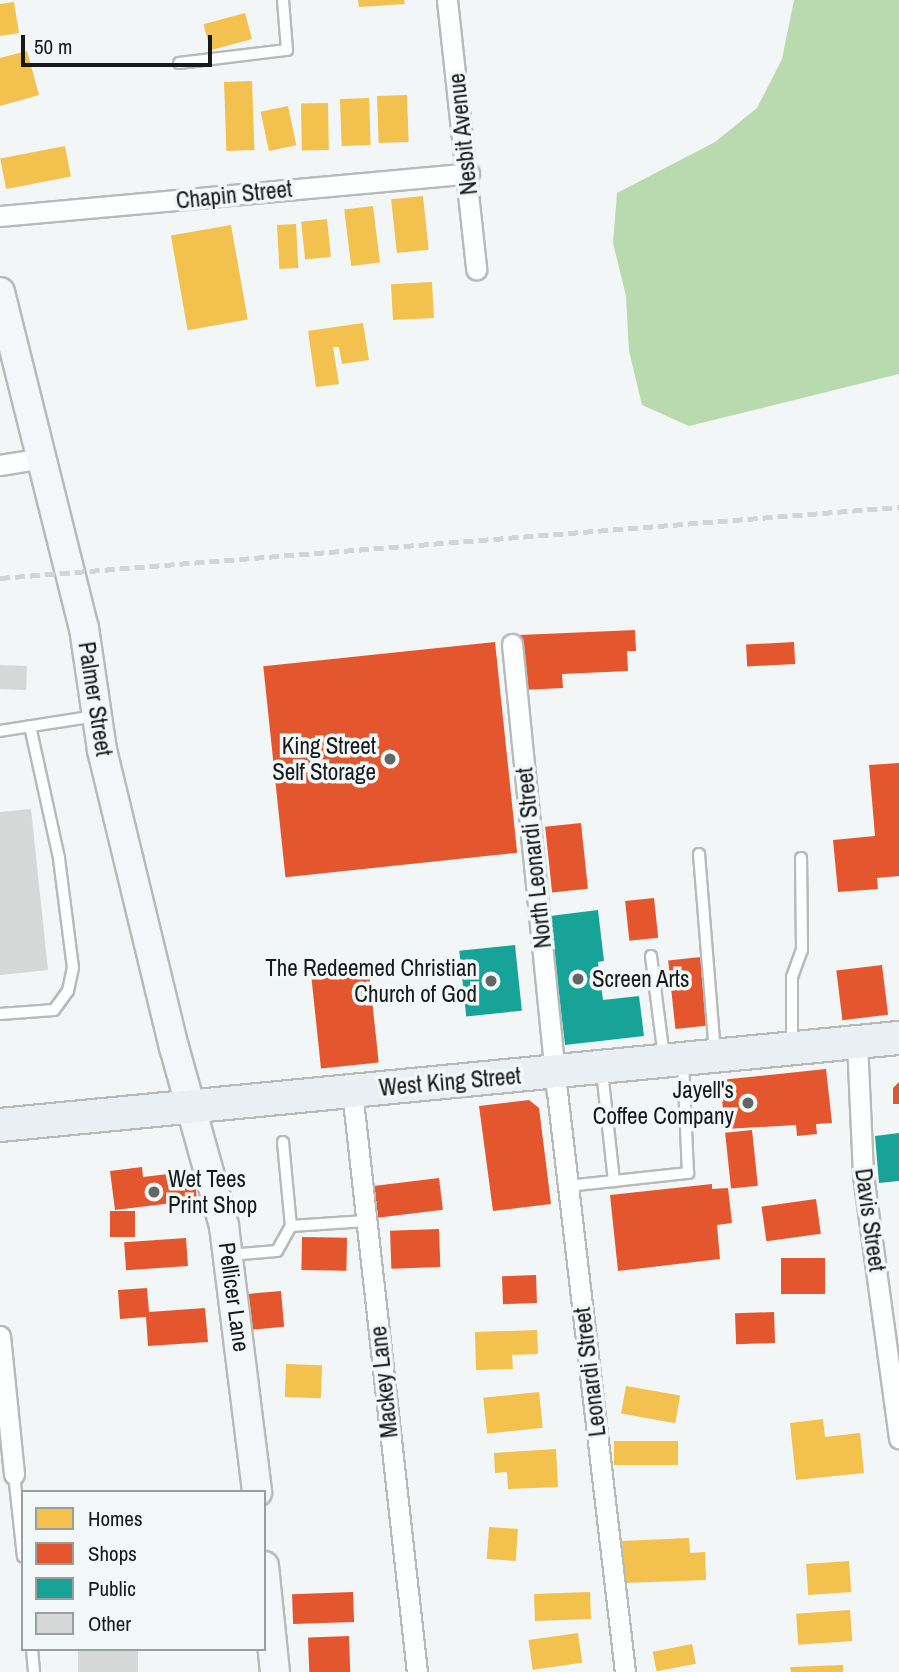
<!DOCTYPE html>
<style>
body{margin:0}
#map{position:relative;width:899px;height:1672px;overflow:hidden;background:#f3f6f6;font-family:"Archivo Narrow",sans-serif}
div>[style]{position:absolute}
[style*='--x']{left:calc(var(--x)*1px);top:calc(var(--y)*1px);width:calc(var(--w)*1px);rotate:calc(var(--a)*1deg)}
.forest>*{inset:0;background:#b8daae}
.homes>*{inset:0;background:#f2c14e;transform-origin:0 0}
.shops>*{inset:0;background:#e4572e;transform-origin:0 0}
.public>*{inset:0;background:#17a398;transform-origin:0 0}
.building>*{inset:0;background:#d6d8d8;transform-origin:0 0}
.roads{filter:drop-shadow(2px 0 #b8baba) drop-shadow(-2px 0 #b8baba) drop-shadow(0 2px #b8baba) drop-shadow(0 -2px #b8baba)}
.lane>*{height:10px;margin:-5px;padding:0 5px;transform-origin:5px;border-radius:5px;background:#fdfefe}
.street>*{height:19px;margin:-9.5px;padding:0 9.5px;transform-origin:9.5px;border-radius:9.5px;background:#fdfefe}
.secondary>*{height:28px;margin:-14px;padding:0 14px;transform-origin:14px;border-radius:14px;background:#f3f7f9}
.primary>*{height:32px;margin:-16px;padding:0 16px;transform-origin:16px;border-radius:16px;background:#e9eff3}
.rail>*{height:5px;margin-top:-2.5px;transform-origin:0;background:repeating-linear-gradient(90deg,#d3d4d4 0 10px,transparent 0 15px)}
.dots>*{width:19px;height:19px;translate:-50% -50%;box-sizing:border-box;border:4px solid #f2f7f7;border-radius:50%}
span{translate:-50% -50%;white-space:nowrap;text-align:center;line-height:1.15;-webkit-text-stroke:7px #f2f7f7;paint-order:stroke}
.street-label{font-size:23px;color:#171818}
.poi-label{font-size:23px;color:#171818}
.right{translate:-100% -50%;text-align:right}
.left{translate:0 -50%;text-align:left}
.legend{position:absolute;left:21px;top:1490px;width:245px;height:161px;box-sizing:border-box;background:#f2f7f7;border:2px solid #9a9e9e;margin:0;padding:9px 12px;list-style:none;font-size:21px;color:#171818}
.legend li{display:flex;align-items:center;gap:14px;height:35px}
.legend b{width:35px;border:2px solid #9a9e9e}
.scale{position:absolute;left:21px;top:35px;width:191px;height:32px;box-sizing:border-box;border:4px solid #171818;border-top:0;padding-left:9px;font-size:21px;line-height:24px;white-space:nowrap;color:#171818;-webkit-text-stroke:5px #f2f7f7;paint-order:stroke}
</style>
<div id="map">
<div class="forest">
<div style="clip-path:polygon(794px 0,899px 0,899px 374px,689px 426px,642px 405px,629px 351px,626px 296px,613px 243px,617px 193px,715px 142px,757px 108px,782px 59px)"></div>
</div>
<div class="homes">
<div style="clip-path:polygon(358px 0,404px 0,405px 4px,359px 7px)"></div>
<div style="clip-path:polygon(14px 2px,19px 33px,0 36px,0 4px)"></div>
<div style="left:245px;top:13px;width:27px;height:43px;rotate:75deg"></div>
<div style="clip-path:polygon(27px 51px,39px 95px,0 106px,0 58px)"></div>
<div style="left:252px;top:81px;width:69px;height:28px;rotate:88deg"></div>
<div style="left:407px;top:95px;width:47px;height:30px;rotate:88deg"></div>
<div style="left:369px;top:98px;width:47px;height:29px;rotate:88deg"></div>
<div style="left:328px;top:103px;width:47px;height:27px;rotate:89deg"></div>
<div style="left:288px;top:106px;width:40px;height:28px;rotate:78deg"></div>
<div style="left:65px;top:146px;width:31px;height:66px;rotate:79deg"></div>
<div style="left:423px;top:196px;width:54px;height:32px;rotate:84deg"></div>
<div style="left:373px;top:206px;width:57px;height:29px;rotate:83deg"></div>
<div style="left:327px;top:219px;width:38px;height:26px;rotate:84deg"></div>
<div style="left:296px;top:224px;width:44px;height:19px;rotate:87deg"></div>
<div style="left:231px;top:225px;width:96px;height:61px;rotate:80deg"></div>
<div style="left:432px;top:282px;width:36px;height:41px;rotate:87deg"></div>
<div style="clip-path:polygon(363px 323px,369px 360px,342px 364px,339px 347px,333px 347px,339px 384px,316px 387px,308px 331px)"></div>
<div style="clip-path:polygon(537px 1330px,538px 1354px,512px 1355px,513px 1369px,476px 1370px,475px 1332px)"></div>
<div style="left:286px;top:1364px;width:36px;height:33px;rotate:2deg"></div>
<div style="left:626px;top:1386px;width:55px;height:28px;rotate:10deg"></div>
<div style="left:539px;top:1392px;width:36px;height:56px;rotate:84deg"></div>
<div style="clip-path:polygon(823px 1419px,825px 1437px,860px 1433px,864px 1473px,796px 1480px,790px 1423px)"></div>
<div style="left:678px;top:1441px;width:24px;height:64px;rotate:90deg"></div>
<div style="clip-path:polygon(556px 1449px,558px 1487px,508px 1489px,507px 1472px,495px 1473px,494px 1453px)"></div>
<div style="left:489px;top:1527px;width:29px;height:32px;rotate:4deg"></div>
<div style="clip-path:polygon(689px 1538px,690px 1553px,705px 1552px,706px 1580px,624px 1583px,622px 1541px)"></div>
<div style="left:849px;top:1561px;width:31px;height:43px;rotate:86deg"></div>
<div style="left:590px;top:1592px;width:27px;height:56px;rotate:88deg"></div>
<div style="left:850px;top:1610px;width:31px;height:54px;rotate:86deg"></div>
<div style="left:578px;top:1633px;width:30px;height:50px;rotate:82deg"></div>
<div style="left:692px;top:1644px;width:20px;height:40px;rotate:79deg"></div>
<div style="clip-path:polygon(843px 1665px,843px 1672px,791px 1672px,790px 1667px)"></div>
</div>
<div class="shops">
<div style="clip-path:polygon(635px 630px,636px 651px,627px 651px,628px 671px,562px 674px,563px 688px,522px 690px,520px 635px)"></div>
<div style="left:495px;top:642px;width:212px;height:233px;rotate:84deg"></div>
<div style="left:794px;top:642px;width:22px;height:48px;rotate:87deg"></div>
<div style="clip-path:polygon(899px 763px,899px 876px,877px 878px,878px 889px,838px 892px,833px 840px,875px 836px,869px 765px)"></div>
<div style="left:581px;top:823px;width:66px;height:36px;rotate:84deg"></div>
<div style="left:654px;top:898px;width:40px;height:29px;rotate:84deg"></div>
<div style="left:701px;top:957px;width:69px;height:33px;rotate:84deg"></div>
<div style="left:368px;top:961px;width:102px;height:58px;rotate:84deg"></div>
<div style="left:882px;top:965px;width:50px;height:46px;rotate:83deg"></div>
<div style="clip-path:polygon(826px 1069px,832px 1123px,816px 1124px,817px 1134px,797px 1136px,796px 1125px,725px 1129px,720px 1080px)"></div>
<div style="clip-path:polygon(899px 1082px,899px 1104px,893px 1104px,893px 1088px)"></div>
<div style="clip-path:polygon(529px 1100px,539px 1108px,551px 1204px,493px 1211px,479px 1106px)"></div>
<div style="left:752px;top:1130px;width:56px;height:27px;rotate:84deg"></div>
<div style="clip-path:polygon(142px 1167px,143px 1177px,185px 1172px,195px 1183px,197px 1200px,115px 1210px,110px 1171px)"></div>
<div style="left:439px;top:1178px;width:32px;height:66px;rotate:83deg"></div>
<div style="clip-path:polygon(712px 1184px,712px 1189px,728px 1188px,732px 1223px,717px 1225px,720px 1259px,618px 1271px,610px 1195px)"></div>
<div style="left:816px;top:1199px;width:35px;height:55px;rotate:82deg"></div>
<div style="left:110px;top:1211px;width:25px;height:26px"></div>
<div style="left:439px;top:1229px;width:38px;height:49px;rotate:88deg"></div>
<div style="left:302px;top:1237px;width:45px;height:33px;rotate:1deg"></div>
<div style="left:186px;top:1238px;width:28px;height:62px;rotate:86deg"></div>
<div style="left:781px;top:1258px;width:44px;height:36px"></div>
<div style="left:536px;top:1275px;width:28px;height:34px;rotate:88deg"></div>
<div style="clip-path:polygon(147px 1288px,149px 1312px,205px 1308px,208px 1342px,148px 1346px,146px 1317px,120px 1319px,118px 1290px)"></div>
<div style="left:281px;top:1291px;width:36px;height:34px;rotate:85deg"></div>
<div style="left:774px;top:1312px;width:31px;height:39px;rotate:88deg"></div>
<div style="left:353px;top:1592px;width:30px;height:61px;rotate:88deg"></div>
<div style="left:349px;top:1636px;width:36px;height:41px;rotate:88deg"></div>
</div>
<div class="public">
<div style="clip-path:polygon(598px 910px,604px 961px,598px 962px,603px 1000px,639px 996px,644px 1036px,565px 1045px,550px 916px)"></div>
<div style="left:515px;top:945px;width:66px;height:56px;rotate:84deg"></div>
<div style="clip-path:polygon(899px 1133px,899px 1181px,879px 1183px,875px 1136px)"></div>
</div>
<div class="building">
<div style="left:0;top:665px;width:27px;height:24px;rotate:2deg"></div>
<div style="clip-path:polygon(31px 809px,48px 970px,0 975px,0 812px)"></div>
<div style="left:78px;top:1649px;width:60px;height:23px"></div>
</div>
<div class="roads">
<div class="lane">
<div style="--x:179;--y:63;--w:109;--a:-6.9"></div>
<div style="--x:287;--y:50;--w:50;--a:-94.6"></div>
<div style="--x:0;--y:731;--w:97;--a:-8.9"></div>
<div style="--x:699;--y:854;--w:199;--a:85.4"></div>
<div style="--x:651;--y:956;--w:102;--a:82.7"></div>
<div style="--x:0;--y:1014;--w:54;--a:-4.2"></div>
<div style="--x:54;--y:1010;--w:24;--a:-54"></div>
<div style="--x:68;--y:991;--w:24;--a:-78"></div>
<div style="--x:73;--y:968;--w:111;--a:-97.3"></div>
<div style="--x:59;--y:858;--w:135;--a:-102.4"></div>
<div style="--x:792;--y:1044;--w:67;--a:-90"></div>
<div style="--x:792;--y:977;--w:29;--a:-70"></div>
<div style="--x:802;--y:950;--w:92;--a:-90.6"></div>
<div style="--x:602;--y:1071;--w:111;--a:83.8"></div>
<div style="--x:283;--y:1142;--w:84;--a:84.6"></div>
<div style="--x:568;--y:1186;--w:121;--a:-6.2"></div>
<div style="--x:688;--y:1173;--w:109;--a:-92.6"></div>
<div style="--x:229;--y:1255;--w:48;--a:-4.8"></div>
<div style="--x:277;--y:1251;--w:29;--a:-61"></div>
<div style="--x:291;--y:1226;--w:75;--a:-3.8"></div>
<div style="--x:14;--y:1474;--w:83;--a:83.8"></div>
<div style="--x:32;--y:1649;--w:23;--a:85"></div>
</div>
<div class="street">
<div style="--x:447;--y:0;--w:271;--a:83.8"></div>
<div style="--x:0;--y:216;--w:471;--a:-5.2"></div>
<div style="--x:0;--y:465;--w:44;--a:-9.2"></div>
<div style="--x:512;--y:644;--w:450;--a:84.3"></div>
<div style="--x:557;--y:1092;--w:584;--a:83.31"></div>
<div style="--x:857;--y:1042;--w:133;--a:87.4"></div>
<div style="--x:863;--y:1175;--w:266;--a:82.2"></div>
<div style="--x:352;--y:1091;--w:585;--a:83.62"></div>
<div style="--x:0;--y:1336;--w:139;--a:84.2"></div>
</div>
<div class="secondary">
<div style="--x:0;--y:292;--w:346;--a:76"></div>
<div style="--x:84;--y:628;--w:123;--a:81.6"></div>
<div style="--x:102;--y:750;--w:306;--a:76.4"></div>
<div style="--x:174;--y:1047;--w:186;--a:74.4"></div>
<div style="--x:224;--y:1226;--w:268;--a:82.9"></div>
<div style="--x:264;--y:1566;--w:107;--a:84.1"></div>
</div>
<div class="primary">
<div style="--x:0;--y:1125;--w:903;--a:-5.53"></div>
</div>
</div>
<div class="rail">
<div style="--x:0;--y:578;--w:902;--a:-4.52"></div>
</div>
<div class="dots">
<div style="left:390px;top:759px;background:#646666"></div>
<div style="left:578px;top:979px;background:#646666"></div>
<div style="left:491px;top:981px;background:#646666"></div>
<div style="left:748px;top:1103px;background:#646666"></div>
<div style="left:154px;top:1192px;background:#646666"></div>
</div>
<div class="street-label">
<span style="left:463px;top:134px;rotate:-96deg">Nesbit Avenue</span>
<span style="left:234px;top:195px;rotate:-6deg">Chapin Street</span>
<span style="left:95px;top:699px;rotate:81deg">Palmer Street</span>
<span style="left:534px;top:858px;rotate:-96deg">North Leonardi Street</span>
<span style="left:450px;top:1082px;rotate:-5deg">West King Street</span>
<span style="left:870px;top:1220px;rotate:82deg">Davis Street</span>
<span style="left:234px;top:1297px;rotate:82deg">Pellicer Lane</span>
<span style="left:590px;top:1372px;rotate:-97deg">Leonardi Street</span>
<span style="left:384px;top:1382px;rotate:-96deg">Mackey Lane</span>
</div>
<div class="poi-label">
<span class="right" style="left:376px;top:759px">King Street<br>Self Storage</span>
<span class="right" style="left:477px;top:981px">The Redeemed Christian<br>Church of God</span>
<span class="left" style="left:592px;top:979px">Screen Arts</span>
<span class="right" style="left:734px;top:1103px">Jayell's<br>Coffee Company</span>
<span class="left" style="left:168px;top:1192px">Wet Tees<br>Print Shop</span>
</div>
<ul class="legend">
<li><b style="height:19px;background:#f2c14e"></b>Homes</li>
<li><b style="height:19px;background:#e4572e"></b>Shops</li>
<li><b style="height:19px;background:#17a398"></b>Public</li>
<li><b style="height:19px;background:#d6d8d8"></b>Other</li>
</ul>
<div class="scale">50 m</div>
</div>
